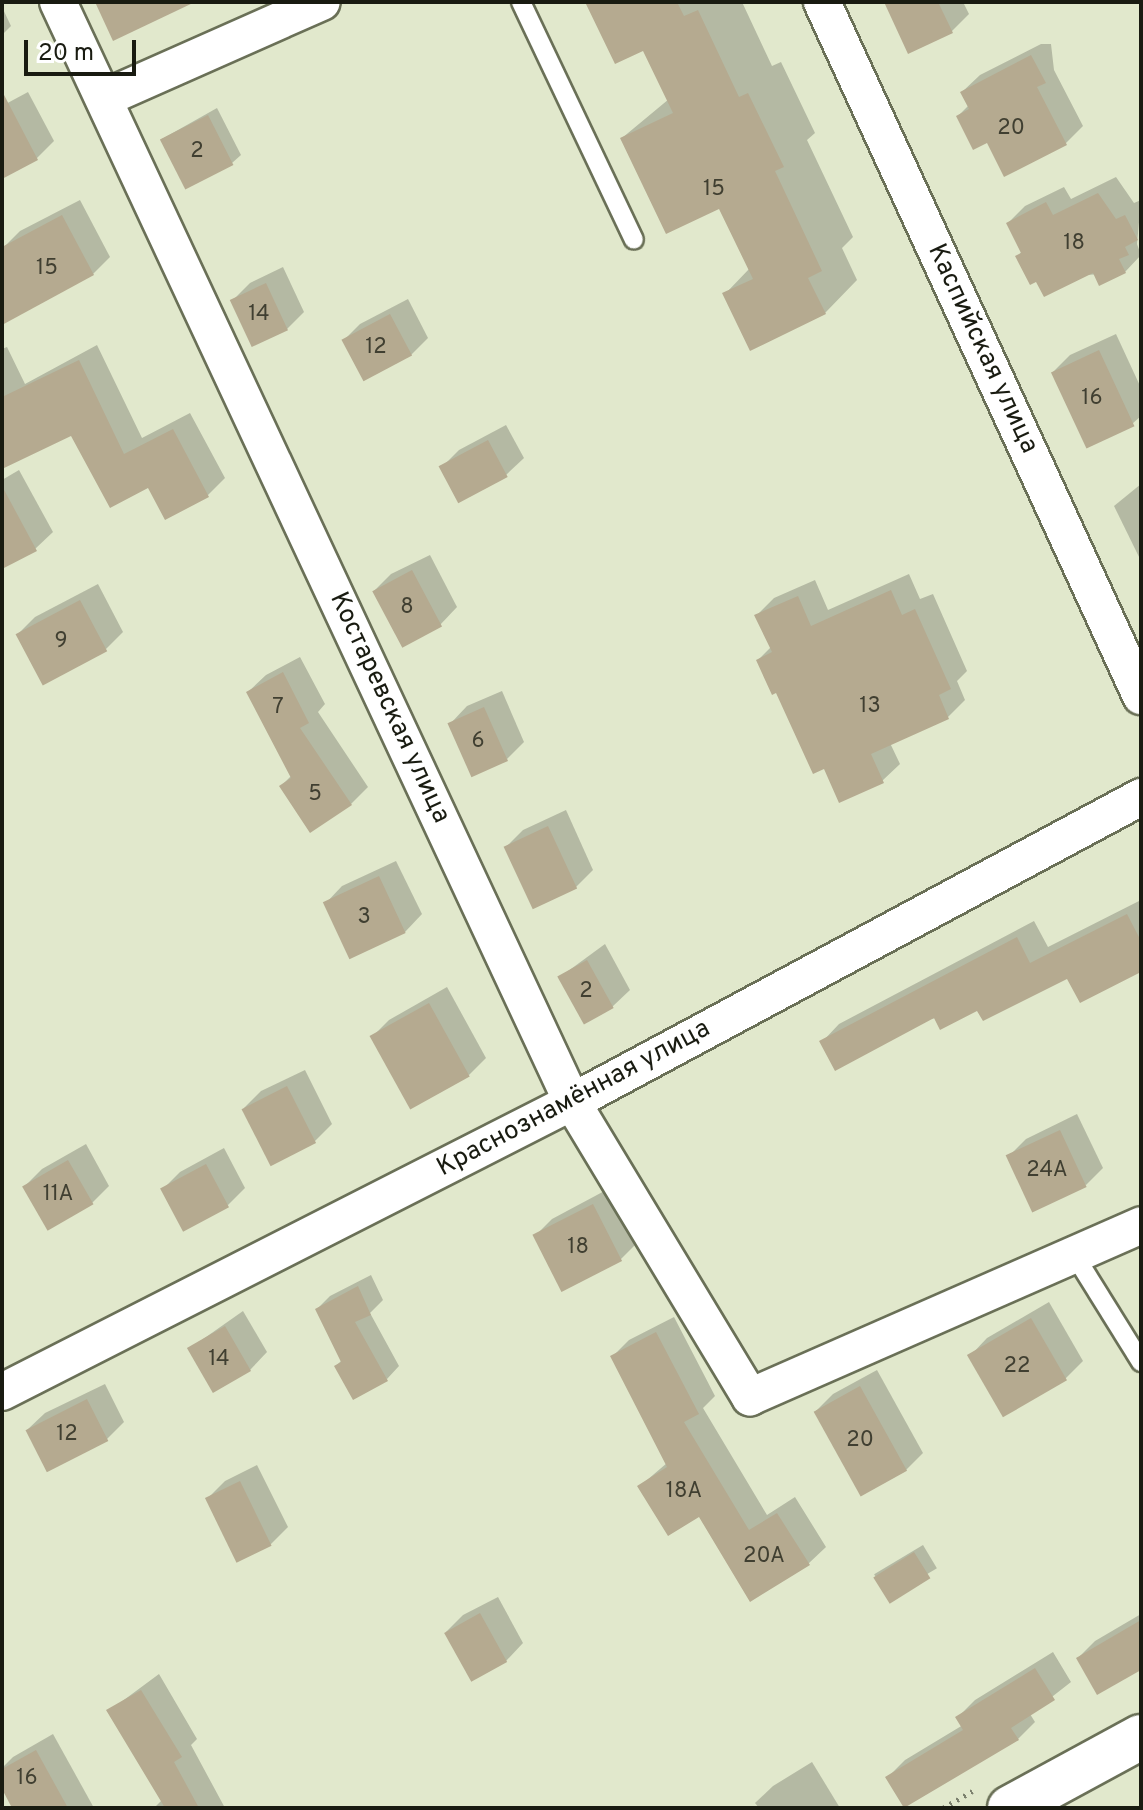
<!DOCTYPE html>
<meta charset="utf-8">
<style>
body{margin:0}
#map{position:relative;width:1143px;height:1810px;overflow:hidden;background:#e1e8cc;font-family:Overpass,sans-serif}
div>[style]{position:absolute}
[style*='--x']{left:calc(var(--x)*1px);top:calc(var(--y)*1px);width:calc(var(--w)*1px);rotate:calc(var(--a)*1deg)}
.shadow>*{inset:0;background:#0003;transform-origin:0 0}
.building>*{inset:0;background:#b5aa90;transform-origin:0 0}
.path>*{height:5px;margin-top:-2.5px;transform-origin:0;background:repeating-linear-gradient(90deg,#7b806d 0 2px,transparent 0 8px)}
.roads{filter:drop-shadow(2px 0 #6a7057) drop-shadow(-2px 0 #6a7057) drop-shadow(0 2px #6a7057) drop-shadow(0 -2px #6a7057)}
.service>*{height:18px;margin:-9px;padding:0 9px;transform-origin:9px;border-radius:9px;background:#fff}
.minor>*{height:36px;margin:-18px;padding:0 18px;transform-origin:18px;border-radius:18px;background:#fff}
.tertiary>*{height:44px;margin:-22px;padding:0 22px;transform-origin:22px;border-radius:22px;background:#fff}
span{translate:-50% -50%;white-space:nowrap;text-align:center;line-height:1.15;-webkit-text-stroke:8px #fff;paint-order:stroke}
.number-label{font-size:22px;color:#403f31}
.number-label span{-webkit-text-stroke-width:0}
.street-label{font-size:26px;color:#191b11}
.frame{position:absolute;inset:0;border:4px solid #191b11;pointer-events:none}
.scale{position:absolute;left:24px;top:40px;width:112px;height:36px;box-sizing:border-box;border:4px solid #191b11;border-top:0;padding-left:10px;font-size:24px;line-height:28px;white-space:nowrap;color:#191b11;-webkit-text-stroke:6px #fff;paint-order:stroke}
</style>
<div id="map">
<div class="shadow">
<div style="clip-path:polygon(598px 2px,742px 2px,772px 66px,781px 62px,815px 133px,807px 140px,853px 237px,842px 248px,857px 280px,825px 313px,725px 294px,750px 268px,720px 206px,622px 138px,669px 99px,644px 49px)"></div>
<div style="clip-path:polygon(886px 2px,963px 2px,969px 14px,951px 32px)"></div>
<div style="clip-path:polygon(2px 7px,11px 26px,2px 35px)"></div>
<div style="clip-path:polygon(1041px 44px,1051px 44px,1054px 70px,1083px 126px,1066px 143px,1005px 174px,988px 140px,958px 116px,969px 105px,962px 92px,980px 75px)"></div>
<div style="clip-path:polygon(28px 92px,54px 141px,37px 158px,2px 177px,2px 106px)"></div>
<div style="clip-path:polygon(217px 108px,241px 155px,232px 163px,162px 139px)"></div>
<div style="clip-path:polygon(1116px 177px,1134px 203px,1141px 200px,1137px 244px,1141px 255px,1125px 272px,1036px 279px,1018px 256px,1022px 251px,1008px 223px,1025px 206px,1064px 187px,1071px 199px)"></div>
<div style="clip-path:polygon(80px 200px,110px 257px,93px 274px,2px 285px,3px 248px,20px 231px)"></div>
<div style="clip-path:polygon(283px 267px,304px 312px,287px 329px,233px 300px,250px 283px)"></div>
<div style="clip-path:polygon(408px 299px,428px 338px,411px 355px,343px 341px,360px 324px)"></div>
<div style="clip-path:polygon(1116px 334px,1141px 388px,1141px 416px,1132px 424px,1053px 372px,1070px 355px)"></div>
<div style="clip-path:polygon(97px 345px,142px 438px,190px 413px,225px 478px,208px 495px,148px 485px,72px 433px,2px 406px,2px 349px,7px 347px,25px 384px)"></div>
<div style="clip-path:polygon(506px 425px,524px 458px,506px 475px,442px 467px,459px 450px)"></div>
<div style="clip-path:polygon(19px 470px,53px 532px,35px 549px,2px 567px,2px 480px)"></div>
<div style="clip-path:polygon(1141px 484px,1141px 561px,1114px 506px)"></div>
<div style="clip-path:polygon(430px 555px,457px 607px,440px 625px,374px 591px,391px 574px)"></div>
<div style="clip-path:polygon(909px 574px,920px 599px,933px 594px,967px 671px,957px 681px,965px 700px,948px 717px,890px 743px,900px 764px,882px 781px,825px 767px,758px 660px,771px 647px,757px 615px,774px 598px,815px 580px,828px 610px)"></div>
<div style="clip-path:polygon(98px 584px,123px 632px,106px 649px,18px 634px,35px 617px)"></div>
<div style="clip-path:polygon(300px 657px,325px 704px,318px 712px,368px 787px,351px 804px,281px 786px,292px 775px,248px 692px,266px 675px)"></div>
<div style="clip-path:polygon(502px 691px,524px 742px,507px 759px,450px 724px,467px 706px)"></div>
<div style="clip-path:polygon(566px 810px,593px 870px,576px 887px,506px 847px,523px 830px)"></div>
<div style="clip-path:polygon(396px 861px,422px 914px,405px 932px,325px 904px,342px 886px)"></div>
<div style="clip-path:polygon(1141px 900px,1141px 970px,1068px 976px,978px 1009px,822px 1042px,839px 1024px,1034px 921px,1048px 947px)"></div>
<div style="clip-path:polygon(605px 944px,630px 990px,612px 1007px,560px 977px)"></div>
<div style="clip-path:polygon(447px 987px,486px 1058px,469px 1075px,372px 1037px,389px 1020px)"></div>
<div style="clip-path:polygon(305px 1070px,332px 1124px,314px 1142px,244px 1108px,261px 1091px)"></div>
<div style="clip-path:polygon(1077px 1114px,1103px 1168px,1086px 1185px,1009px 1156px,1026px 1139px)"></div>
<div style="clip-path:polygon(86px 1144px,109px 1186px,92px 1203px,24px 1187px,42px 1169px)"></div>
<div style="clip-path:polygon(224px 1148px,245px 1188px,228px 1205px,163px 1189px,180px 1172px)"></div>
<div style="clip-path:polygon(610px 1188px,638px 1242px,621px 1259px,564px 1289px,535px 1236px,552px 1219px)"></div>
<div style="clip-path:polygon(371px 1275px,383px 1300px,370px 1313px,399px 1366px,387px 1379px,336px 1366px,342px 1360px,317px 1309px,330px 1296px)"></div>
<div style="clip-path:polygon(1049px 1302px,1083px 1361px,1066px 1378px,1004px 1414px,970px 1356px,987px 1338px)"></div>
<div style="clip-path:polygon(243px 1311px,267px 1352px,250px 1370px,189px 1349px)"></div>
<div style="clip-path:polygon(674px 1317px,715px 1396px,703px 1408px,767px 1515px,795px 1497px,826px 1547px,808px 1564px,640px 1486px,667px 1463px,612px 1357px,629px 1340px)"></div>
<div style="clip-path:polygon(877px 1370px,923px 1453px,906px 1470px,816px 1411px,833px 1394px)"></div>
<div style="clip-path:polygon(105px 1384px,124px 1422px,107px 1439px,47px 1469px,27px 1430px,45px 1413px)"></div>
<div style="clip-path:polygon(257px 1465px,288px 1527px,270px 1545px,208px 1498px,225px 1481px)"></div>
<div style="left:923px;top:1545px;width:27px;height:57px;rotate:59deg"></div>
<div style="clip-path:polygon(498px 1597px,523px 1643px,506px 1661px,446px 1632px,463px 1615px)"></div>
<div style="clip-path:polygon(1141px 1614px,1141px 1667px,1078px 1658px,1095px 1641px)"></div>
<div style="clip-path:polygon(1053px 1652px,1071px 1682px,1030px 1714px,1035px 1722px,1018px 1739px,888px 1777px,905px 1760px,963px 1725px,958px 1717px,975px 1700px)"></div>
<div style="clip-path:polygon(159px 1674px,197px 1739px,191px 1745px,225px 1808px,154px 1808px,162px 1800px,109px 1711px)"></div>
<div style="clip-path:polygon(53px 1734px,94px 1808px,15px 1808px,2px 1785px,2px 1768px,13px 1757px)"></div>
<div style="clip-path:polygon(812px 1762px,840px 1808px,759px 1808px,755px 1803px,773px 1786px)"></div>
</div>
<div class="building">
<div style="clip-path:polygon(95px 2px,195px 2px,113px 41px)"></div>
<div style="clip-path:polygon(585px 2px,677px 2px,684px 16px,698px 10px,739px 97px,748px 93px,784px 167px,775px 171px,822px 271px,808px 278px,826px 314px,750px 351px,722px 293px,753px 279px,719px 209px,666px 234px,620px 138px,673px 113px,643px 51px,615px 64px)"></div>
<div style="clip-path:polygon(884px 2px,938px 2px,953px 33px,908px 54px)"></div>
<div style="clip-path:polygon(1031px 55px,1046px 83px,1037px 87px,1067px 145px,1004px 177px,987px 143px,973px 150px,956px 116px,969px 109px,960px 92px)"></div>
<div style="clip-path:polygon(2px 91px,38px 160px,2px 179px)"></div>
<div style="left:208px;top:115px;width:56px;height:54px;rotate:63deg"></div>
<div style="clip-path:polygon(1098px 193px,1116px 219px,1125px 215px,1138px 240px,1125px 247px,1129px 255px,1119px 259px,1126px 273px,1099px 286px,1093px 273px,1044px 297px,1036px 282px,1030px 285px,1015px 256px,1021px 253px,1006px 223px,1046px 202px,1053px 215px)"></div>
<div style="clip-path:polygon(62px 215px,94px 275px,2px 325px,2px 247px)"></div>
<div style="left:266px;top:283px;width:52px;height:40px;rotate:65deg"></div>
<div style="left:390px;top:314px;width:47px;height:55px;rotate:62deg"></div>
<div style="left:1099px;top:350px;width:84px;height:53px;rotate:65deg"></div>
<div style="clip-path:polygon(79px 360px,124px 454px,173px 429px,209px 497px,165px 520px,148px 488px,110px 508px,71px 436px,2px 469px,2px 397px)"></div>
<div style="left:488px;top:440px;width:42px;height:56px;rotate:62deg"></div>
<div style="clip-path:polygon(2px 486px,37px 551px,2px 569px)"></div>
<div style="left:412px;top:570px;width:64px;height:45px;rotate:62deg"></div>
<div style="clip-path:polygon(891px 590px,902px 615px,915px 609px,951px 689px,939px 695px,949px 719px,871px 754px,884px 783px,839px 803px,824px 769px,813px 774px,776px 693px,772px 695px,756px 660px,772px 652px,754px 615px,798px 596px,811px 626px)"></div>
<div style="left:80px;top:600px;width:58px;height:73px;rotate:62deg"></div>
<div style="clip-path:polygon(283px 672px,309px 723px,300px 728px,352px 805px,310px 833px,279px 786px,291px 778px,246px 692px)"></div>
<div style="left:484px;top:707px;width:59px;height:40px;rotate:66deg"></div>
<div style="left:548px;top:826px;width:69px;height:49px;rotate:65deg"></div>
<div style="left:379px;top:876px;width:63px;height:62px;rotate:65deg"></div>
<div style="clip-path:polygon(1127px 914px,1141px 941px,1141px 972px,1080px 1003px,1067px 979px,983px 1021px,977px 1011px,940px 1030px,934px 1018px,835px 1071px,819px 1041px,1017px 937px,1030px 963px)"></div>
<div style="left:587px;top:960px;width:55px;height:34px;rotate:61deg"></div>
<div style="left:429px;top:1003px;width:84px;height:68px;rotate:61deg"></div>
<div style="left:287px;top:1086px;width:64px;height:51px;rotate:63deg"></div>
<div style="left:1060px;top:1130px;width:63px;height:60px;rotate:65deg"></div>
<div style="left:68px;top:1160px;width:51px;height:53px;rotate:60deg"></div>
<div style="left:206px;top:1164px;width:49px;height:52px;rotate:62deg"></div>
<div style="left:593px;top:1204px;width:64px;height:68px;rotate:63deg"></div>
<div style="clip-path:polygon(358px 1286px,371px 1315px,355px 1322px,388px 1381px,353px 1400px,334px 1366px,341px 1362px,315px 1309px)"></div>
<div style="left:1031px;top:1318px;width:72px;height:74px;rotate:60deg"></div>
<div style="left:225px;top:1326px;width:52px;height:44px;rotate:60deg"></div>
<div style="clip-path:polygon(656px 1332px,699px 1414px,684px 1422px,749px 1530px,777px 1513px,810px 1565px,750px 1602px,699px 1517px,668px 1536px,637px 1486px,667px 1467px,610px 1356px)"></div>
<div style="left:860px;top:1386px;width:97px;height:53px;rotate:61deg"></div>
<div style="left:87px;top:1399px;width:47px;height:69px;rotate:63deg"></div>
<div style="left:240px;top:1481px;width:72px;height:39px;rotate:64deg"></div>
<div style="left:914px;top:1552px;width:31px;height:48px;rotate:58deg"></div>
<div style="left:480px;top:1613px;width:56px;height:41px;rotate:61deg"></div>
<div style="clip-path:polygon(1141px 1620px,1141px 1670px,1097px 1695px,1076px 1658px)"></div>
<div style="clip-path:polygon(1035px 1668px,1055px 1700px,1011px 1728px,1019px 1740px,904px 1808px,885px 1777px,963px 1730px,955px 1717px)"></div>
<div style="clip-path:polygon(141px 1690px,182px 1757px,174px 1762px,199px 1808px,165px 1808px,106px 1710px)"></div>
<div style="clip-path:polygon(36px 1750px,68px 1808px,12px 1808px,2px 1789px,2px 1769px)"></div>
</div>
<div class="path">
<div style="--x:943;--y:1808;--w:34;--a:-30"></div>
</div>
<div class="roads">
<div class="service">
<div style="--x:521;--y:2;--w:263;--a:64.6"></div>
<div style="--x:1075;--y:1256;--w:125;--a:58.1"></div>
</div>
<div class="minor">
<div style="--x:58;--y:2;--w:1214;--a:64.95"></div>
<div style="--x:572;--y:1102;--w:345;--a:58.9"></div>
<div style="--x:750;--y:1397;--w:427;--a:-23.7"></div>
<div style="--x:822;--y:2;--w:764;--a:65.31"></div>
<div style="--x:105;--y:98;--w:237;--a:-23.9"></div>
<div style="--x:2;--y:1392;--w:640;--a:-26.97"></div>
<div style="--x:572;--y:1102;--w:646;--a:-28.19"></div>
</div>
<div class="tertiary">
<div style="--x:1010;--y:1808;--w:149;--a:-28.5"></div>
</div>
</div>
<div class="number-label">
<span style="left:1011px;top:129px">20</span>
<span style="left:197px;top:152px">2</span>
<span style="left:714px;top:190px">15</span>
<span style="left:1074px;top:244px">18</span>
<span style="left:47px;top:269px">15</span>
<span style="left:259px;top:315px">14</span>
<span style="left:376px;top:348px">12</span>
<span style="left:1092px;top:399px">16</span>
<span style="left:407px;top:608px">8</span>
<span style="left:61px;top:642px">9</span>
<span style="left:870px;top:707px">13</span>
<span style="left:278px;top:708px">7</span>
<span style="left:478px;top:742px">6</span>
<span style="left:315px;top:795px">5</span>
<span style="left:364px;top:918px">3</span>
<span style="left:586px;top:992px">2</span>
<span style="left:1047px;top:1171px">24А</span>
<span style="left:58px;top:1195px">11А</span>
<span style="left:578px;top:1248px">18</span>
<span style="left:219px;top:1360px">14</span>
<span style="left:1017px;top:1367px">22</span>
<span style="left:67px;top:1435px">12</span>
<span style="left:860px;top:1441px">20</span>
<span style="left:684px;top:1492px">18А</span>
<span style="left:764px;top:1557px">20А</span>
<span style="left:27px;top:1779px">16</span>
</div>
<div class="street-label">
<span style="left:982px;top:349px;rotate:65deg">Каспийская улица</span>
<span style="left:389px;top:708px;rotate:65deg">Костаревская улица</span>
<span style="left:574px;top:1099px;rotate:-28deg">Краснознамённая улица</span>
</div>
<div class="frame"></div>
<div class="scale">20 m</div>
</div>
